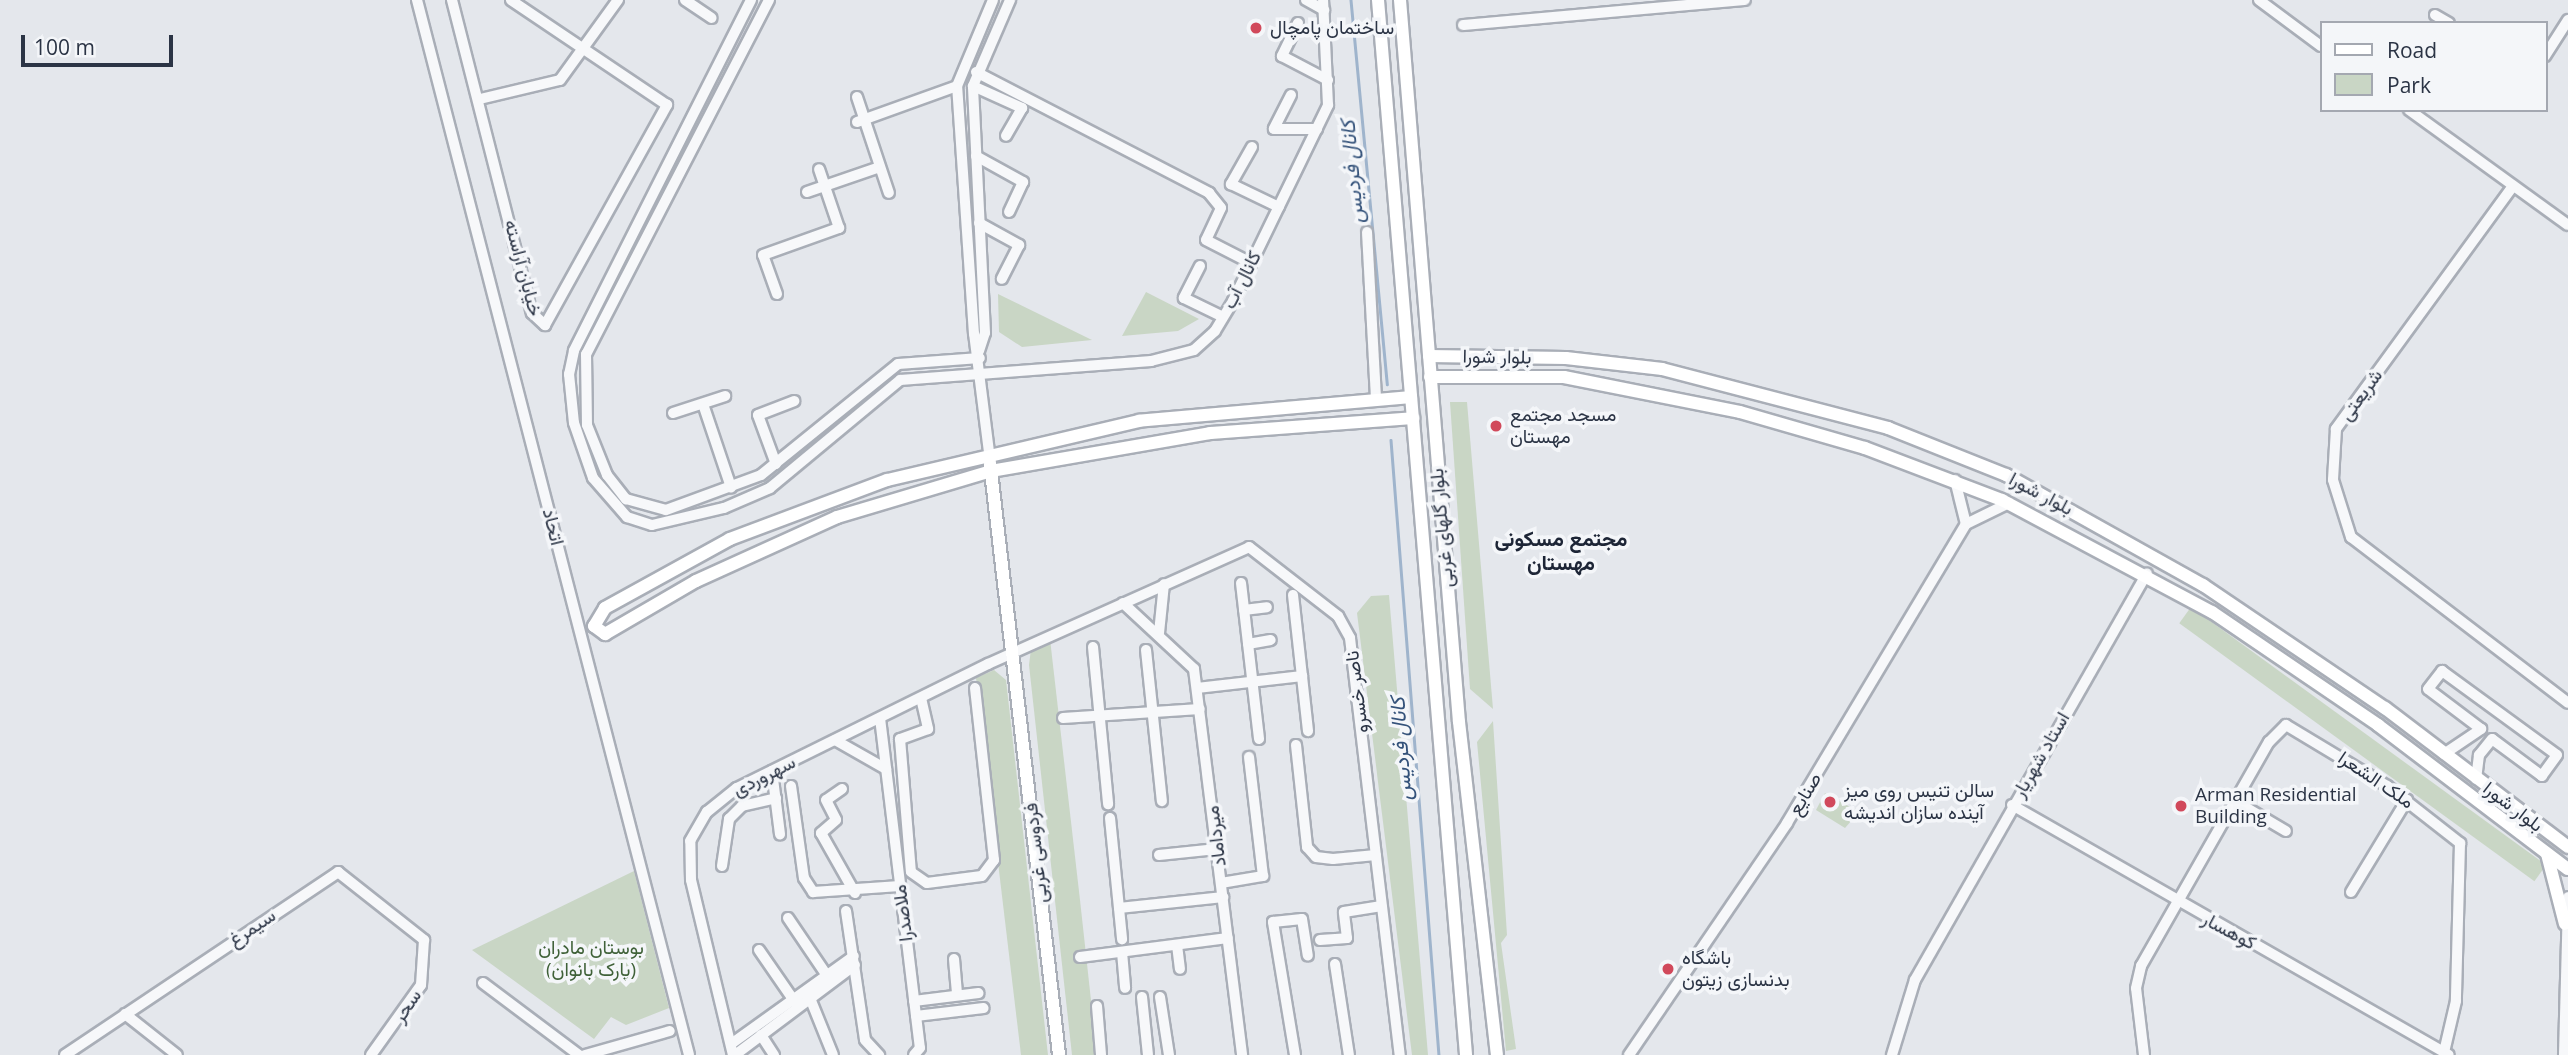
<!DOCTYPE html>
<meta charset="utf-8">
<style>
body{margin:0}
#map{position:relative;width:2568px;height:1055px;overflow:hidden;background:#e4e7ec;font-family:"Open Sans",Vazirmatn,sans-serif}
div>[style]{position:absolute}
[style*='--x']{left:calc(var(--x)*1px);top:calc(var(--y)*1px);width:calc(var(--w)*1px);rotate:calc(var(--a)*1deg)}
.green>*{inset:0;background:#c9d6c5;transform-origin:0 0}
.stream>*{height:2.5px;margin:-1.25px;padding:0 1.25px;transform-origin:1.25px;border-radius:1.25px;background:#9fb4cc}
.roads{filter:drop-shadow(2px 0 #a9aeb7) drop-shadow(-2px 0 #a9aeb7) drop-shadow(0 2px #a9aeb7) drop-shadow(0 -2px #a9aeb7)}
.minor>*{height:10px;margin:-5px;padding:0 5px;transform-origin:5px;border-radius:5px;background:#f7f8fa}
.major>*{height:12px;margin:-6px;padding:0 6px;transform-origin:6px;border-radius:6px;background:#fff}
.dots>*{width:19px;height:19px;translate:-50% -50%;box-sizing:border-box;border:4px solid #f4f6f9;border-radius:50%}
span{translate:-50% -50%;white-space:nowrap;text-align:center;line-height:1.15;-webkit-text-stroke:7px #f4f6f9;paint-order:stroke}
.poi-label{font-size:19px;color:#2b3445}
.left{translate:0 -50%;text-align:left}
.street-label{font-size:19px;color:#2b3445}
.park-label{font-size:19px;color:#3f6138}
.water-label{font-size:21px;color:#34527a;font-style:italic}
.neighbourhood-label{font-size:21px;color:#1d2536;font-weight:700}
.legend{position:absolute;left:2320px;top:21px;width:228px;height:91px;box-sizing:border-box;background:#f4f6f9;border:2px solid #a4a8b1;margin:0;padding:9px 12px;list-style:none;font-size:21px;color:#2b3445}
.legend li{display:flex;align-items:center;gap:14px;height:35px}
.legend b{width:35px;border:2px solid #a4a8b1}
.scale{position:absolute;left:21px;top:35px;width:152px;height:32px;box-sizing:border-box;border:4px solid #2b3445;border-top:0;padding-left:9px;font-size:21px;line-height:24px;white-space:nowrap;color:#2b3445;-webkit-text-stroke:5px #f4f6f9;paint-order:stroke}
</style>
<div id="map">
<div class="green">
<div style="clip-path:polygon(1146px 292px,1199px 319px,1178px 331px,1122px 336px)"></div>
<div style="clip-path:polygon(998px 294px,1092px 340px,1022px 347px,999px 332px)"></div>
<div style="clip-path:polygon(1450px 402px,1467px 402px,1493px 709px,1470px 689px)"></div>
<div style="clip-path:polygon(1389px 595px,1428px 1055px,1412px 1055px,1357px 613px,1371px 596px)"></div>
<div style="left:2191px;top:607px;width:439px;height:20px;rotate:36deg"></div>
<div style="clip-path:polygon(1050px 639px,1080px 900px,1097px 1055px,1072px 1055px,1029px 665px,1031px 649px)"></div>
<div style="clip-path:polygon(994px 670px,1006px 680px,1048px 1055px,1021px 1055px,976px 678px)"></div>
<div style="clip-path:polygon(1493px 721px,1507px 935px,1501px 943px,1516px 1049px,1506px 1051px,1477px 742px)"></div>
<div style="clip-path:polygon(1825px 793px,1859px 812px,1845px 828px,1816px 810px)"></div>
<div style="clip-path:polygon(634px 871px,669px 1008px,626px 1025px,611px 1017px,594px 1039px,472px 950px)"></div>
</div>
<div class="stream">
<div style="--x:1351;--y:0;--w:386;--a:84.6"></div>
<div style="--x:1391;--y:440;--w:617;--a:85.54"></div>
</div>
<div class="roads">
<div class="minor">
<div style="--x:417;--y:0;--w:1089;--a:75.54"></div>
<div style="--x:452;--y:0;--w:323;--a:75.7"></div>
<div style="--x:532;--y:313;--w:18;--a:43"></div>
<div style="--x:545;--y:325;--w:252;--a:-61"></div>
<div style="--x:667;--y:105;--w:188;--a:-146.1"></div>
<div style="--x:685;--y:0;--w:32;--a:34"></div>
<div style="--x:751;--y:0;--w:393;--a:116.8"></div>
<div style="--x:574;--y:351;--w:24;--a:102"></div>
<div style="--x:569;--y:374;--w:49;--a:84.2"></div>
<div style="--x:574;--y:423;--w:58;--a:70.9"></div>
<div style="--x:593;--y:478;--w:52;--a:48.9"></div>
<div style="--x:627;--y:517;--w:26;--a:18"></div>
<div style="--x:652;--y:525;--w:74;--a:-13.3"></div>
<div style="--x:724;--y:508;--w:50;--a:-23.5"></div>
<div style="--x:770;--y:488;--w:169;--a:-39.7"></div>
<div style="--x:900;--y:380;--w:252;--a:-4.3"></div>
<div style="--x:1151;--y:361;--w:44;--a:-14.3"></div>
<div style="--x:1194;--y:350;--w:28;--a:-42"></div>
<div style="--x:1215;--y:331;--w:35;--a:-59"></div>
<div style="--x:1233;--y:301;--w:218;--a:-64.1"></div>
<div style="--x:1328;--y:105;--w:105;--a:-92.7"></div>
<div style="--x:769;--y:0;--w:399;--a:117.3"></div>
<div style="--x:586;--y:354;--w:71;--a:89.2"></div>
<div style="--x:587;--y:425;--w:54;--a:68.2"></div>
<div style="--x:607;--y:475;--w:31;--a:52"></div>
<div style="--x:626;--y:499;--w:41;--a:15.4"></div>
<div style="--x:666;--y:510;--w:101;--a:-20.2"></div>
<div style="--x:761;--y:475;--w:176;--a:-39"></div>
<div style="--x:898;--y:364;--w:82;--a:-4.2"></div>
<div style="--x:1306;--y:0;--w:21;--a:29"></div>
<div style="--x:2259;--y:0;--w:77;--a:36.6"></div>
<div style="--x:2435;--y:15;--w:16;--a:30"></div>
<div style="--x:1298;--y:23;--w:37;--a:116"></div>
<div style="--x:1282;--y:56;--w:52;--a:27.6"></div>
<div style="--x:1463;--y:25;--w:283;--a:-5.1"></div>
<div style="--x:2545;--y:56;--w:43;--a:-57.4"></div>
<div style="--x:976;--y:72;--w:263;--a:27.4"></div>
<div style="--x:1209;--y:193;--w:19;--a:51"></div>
<div style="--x:1221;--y:208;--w:35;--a:115"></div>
<div style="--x:1206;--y:240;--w:51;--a:27.1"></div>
<div style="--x:973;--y:86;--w:54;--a:24.2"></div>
<div style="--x:1022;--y:108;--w:32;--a:120"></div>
<div style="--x:1291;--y:95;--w:38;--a:117"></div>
<div style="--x:1274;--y:129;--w:43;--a:0"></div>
<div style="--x:857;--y:97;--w:101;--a:71.6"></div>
<div style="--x:480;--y:99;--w:82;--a:-13.4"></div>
<div style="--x:560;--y:80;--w:99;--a:-54.1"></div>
<div style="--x:2409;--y:110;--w:196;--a:35.9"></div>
<div style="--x:857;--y:122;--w:106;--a:-19.8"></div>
<div style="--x:1252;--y:147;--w:43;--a:119.6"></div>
<div style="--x:1231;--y:184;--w:53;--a:25.6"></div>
<div style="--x:976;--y:156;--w:54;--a:29"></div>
<div style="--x:1023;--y:182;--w:33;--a:115"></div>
<div style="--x:2513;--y:186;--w:301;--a:126.1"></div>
<div style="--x:2336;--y:429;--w:51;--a:93.4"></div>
<div style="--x:2333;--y:480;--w:60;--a:72.5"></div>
<div style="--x:2351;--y:537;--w:273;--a:37.4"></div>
<div style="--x:807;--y:192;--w:77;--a:-18.9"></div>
<div style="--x:979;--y:223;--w:46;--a:28.8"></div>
<div style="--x:1019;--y:245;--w:38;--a:117"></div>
<div style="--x:1367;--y:232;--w:168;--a:86.9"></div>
<div style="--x:1200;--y:266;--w:36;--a:117"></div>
<div style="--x:1184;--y:298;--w:43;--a:26"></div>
<div style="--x:777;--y:294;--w:41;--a:-109.7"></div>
<div style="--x:763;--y:255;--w:81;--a:-19.6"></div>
<div style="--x:839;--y:228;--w:62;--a:-108.7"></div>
<div style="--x:979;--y:351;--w:19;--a:-72"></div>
<div style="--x:985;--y:333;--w:247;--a:-92.8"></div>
<div style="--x:973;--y:86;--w:94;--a:-66.7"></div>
<div style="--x:703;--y:404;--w:88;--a:71.4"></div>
<div style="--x:673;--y:413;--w:55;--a:-18.1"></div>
<div style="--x:989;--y:452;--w:119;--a:-97.2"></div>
<div style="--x:974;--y:334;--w:249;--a:-93.9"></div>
<div style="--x:957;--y:86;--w:93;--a:-67.3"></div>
<div style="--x:776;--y:464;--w:52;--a:-110.2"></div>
<div style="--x:758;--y:415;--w:39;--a:-21"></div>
<div style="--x:1955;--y:480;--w:45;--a:76"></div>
<div style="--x:1241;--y:583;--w:157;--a:83.4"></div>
<div style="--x:1293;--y:595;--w:137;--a:83.7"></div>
<div style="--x:1123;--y:603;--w:97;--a:42.9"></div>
<div style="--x:1194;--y:669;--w:389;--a:82.9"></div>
<div style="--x:1244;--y:610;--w:23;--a:-7"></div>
<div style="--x:1159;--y:633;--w:49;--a:-84.2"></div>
<div style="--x:1248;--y:644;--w:23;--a:-10"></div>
<div style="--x:1093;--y:647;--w:158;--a:84.5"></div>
<div style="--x:1146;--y:650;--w:152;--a:84"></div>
<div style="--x:1197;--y:688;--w:106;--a:-6.5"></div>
<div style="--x:921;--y:698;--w:32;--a:77"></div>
<div style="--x:928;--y:729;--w:30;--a:160"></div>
<div style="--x:900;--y:739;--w:133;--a:85.3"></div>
<div style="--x:911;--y:872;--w:19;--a:35"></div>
<div style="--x:927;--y:883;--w:55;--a:-7.3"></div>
<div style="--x:982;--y:876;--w:20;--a:-53"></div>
<div style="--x:994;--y:860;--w:173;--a:-96.3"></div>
<div style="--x:880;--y:718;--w:332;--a:83.1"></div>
<div style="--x:920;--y:1048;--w:9;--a:131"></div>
<div style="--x:1063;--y:718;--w:137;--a:-3.8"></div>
<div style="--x:835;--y:740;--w:59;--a:29.6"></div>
<div style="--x:1296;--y:745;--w:103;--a:83.8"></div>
<div style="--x:1307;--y:847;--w:13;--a:48"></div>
<div style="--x:1316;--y:857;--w:17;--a:7"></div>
<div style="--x:1333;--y:859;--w:43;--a:-5.3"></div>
<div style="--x:2444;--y:754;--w:45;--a:-34"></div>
<div style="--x:2481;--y:729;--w:66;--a:-143"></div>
<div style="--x:2428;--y:689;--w:23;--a:-52"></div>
<div style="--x:2442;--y:671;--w:142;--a:36.1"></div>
<div style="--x:2557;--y:755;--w:26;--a:126"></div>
<div style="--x:2542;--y:776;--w:62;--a:-143.5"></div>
<div style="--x:2492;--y:739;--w:21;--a:129"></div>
<div style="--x:2479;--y:755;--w:24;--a:97"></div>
<div style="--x:772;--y:771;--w:64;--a:82.8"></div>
<div style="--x:791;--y:786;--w:93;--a:82"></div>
<div style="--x:804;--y:878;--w:17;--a:57"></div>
<div style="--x:813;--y:892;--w:87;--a:-3.9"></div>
<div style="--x:842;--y:789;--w:19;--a:145"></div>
<div style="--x:826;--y:800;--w:22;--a:63"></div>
<div style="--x:836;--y:820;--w:20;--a:139"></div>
<div style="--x:821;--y:833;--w:69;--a:60.5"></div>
<div style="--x:2235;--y:801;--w:59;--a:30.5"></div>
<div style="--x:2012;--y:805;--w:503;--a:29.77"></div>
<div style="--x:1110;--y:818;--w:122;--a:84.3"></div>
<div style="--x:1159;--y:855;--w:58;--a:-5.9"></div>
<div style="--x:722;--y:866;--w:48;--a:-81.5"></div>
<div style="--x:729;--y:819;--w:18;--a:-45"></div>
<div style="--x:742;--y:806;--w:35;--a:-13"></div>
<div style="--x:1221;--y:883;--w:43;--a:-9.5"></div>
<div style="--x:1263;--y:876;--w:120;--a:-96.7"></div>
<div style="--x:2351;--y:892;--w:108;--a:-58.7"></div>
<div style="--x:1119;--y:908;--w:105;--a:-6"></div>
<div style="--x:846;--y:911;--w:130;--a:81.6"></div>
<div style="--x:865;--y:1040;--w:21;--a:47"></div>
<div style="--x:788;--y:918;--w:75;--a:55.9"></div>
<div style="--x:1320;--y:940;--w:27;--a:-4"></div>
<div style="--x:1347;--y:938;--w:26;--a:-97"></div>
<div style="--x:1344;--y:912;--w:38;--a:-9"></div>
<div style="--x:1177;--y:945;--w:24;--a:83"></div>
<div style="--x:759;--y:950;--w:67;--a:55.4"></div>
<div style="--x:1122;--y:952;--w:36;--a:85"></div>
<div style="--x:1080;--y:957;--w:149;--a:-7.3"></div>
<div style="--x:954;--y:959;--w:36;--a:85"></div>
<div style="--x:1335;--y:964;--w:92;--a:81.3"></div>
<div style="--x:483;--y:983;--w:120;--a:36.9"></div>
<div style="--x:1142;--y:997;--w:58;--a:84.1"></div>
<div style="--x:1160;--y:997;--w:59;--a:81.2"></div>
<div style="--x:810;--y:998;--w:61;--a:68"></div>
<div style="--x:914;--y:1001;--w:65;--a:-7"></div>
<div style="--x:1097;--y:1006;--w:49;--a:85.3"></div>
<div style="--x:125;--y:1014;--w:66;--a:38.3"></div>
<div style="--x:916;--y:1016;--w:68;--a:-6.7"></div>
<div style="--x:761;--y:1035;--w:24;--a:57"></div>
<div style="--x:731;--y:1044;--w:151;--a:-35.6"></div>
<div style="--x:65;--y:1055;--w:329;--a:-33.8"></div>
<div style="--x:338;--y:872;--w:110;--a:38.3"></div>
<div style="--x:424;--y:940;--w:45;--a:93.8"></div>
<div style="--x:421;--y:985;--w:86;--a:125.5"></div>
<div style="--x:585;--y:1055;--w:88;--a:-15.8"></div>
<div style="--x:733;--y:1055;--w:180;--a:-103.5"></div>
<div style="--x:691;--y:880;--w:39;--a:-91"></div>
<div style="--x:690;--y:841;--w:34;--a:-60"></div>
<div style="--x:707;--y:812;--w:38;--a:-39"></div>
<div style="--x:737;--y:788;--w:280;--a:-26.3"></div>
<div style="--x:988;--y:664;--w:286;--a:-24.1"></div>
<div style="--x:1249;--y:547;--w:113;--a:37.8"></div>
<div style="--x:1338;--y:616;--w:25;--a:61"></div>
<div style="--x:1350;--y:638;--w:420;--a:83.2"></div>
<div style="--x:735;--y:1055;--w:150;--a:-36.9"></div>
<div style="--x:1295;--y:1055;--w:135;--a:-99.4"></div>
<div style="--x:1273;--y:922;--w:29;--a:-6"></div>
<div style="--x:1302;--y:919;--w:37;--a:81"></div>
<div style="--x:1629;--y:1055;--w:281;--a:-55.7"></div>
<div style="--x:1787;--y:823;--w:348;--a:-59.1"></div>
<div style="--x:1966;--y:524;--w:48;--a:-26"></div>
<div style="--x:1892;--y:1055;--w:78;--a:-73"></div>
<div style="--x:1915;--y:980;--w:468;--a:-60.3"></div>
<div style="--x:2144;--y:1055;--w:67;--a:-96.8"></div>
<div style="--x:2136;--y:988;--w:23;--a:-77"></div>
<div style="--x:2141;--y:966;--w:258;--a:-60.3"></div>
<div style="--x:2269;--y:742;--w:24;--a:-45"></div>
<div style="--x:2286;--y:725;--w:118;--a:31.1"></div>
<div style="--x:2387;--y:786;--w:93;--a:38"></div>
<div style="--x:2460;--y:843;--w:158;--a:91.5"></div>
<div style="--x:2456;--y:1001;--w:52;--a:103.2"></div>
<div style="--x:2564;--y:1055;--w:158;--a:-88.5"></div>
</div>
<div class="major">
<div style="--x:1378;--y:0;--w:1059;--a:85.23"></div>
<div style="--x:1400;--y:0;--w:724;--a:85.33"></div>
<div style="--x:1459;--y:722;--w:335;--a:83.5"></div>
<div style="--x:1429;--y:356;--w:137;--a:0.8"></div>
<div style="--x:1566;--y:358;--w:97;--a:6.5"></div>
<div style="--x:1662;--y:369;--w:234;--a:14.6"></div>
<div style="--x:1888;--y:428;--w:127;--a:21.7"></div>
<div style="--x:2006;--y:475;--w:226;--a:29.2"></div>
<div style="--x:2203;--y:585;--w:220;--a:34.1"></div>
<div style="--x:2385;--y:708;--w:230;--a:37.2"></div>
<div style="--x:1430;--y:377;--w:134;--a:0"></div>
<div style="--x:1564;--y:377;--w:179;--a:11.2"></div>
<div style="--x:1740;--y:412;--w:130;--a:16.1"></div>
<div style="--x:1865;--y:448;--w:147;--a:20.8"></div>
<div style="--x:2002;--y:500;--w:238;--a:28.1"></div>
<div style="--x:2212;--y:612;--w:201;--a:34.2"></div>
<div style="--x:2378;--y:725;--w:238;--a:37.2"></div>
<div style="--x:1411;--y:397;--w:273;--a:175"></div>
<div style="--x:1139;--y:421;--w:259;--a:166.8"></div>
<div style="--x:887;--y:480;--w:168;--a:159.4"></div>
<div style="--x:730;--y:539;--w:143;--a:151.1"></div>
<div style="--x:605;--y:608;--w:21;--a:121"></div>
<div style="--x:594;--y:626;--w:14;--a:36"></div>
<div style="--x:605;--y:634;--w:105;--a:-30.2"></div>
<div style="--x:696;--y:581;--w:155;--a:-24.4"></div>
<div style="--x:837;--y:517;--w:161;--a:-16.6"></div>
<div style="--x:991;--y:471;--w:222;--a:-9.8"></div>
<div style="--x:1210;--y:433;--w:204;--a:-4.2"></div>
<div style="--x:990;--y:463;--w:596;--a:83.35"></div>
<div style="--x:2547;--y:854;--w:72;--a:75.6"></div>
</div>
</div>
<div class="dots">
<div style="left:1256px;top:28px;background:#d1495b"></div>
<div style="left:1496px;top:426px;background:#d1495b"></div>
<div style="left:1830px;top:802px;background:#d1495b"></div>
<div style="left:2181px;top:806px;background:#d1495b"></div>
<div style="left:1668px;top:969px;background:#d1495b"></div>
</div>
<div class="poi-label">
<span class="left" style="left:1270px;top:28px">ساختمان پامچال</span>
<span class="left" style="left:1510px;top:426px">مسجد مجتمع<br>مهستان</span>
<span class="left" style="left:1844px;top:802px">سالن تنیس روی میز<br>آینده سازان اندیشه</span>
<span class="left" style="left:2195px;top:806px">Arman Residential<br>Building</span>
<span class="left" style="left:1682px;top:969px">باشگاه<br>بدنسازی زیتون</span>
</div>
<div class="street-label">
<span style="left:523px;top:268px;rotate:75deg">خیابان آراسته</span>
<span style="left:1242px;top:280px;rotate:-63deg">کانال آب</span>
<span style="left:1497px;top:357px;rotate:1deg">بلوار شورا</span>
<span style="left:2361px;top:395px;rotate:-54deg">شریعتی</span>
<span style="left:2041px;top:494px;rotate:28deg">بلوار شورا</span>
<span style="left:553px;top:527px;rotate:76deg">اتحاد</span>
<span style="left:1442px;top:528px;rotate:-95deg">بلوار گلهای غربی</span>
<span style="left:1357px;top:692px;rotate:-97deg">ناصر خسرو</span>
<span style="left:2041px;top:755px;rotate:-60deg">استاد شهریار</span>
<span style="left:764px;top:776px;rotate:-27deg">سهروردی</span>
<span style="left:2376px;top:780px;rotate:34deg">ملک الشعرا</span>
<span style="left:1805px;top:794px;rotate:-59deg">صنایع</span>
<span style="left:2513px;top:807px;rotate:37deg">بلوار شورا</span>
<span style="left:1216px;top:836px;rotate:-97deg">میرداماد</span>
<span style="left:1036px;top:853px;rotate:-96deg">فردوسی غربی</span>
<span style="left:903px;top:913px;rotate:-97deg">ملاصدرا</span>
<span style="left:252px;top:928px;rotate:-34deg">سیمرغ</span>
<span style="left:2229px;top:931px;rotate:28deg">کوهسار</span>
<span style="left:407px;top:1006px;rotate:-56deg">سحر</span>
</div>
<div class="park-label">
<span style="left:591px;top:959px">بوستان مادران<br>(پارک بانوان)</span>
</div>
<div class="water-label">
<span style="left:1351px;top:172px;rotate:-95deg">کانال فردیس</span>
<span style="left:1400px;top:749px;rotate:-94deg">کانال فردیس</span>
</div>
<div class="neighbourhood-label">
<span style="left:1561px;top:550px">مجتمع مسکونی<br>مهستان</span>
</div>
<ul class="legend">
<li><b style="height:9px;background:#fff"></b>Road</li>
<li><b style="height:19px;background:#c9d6c5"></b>Park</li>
</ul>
<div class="scale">100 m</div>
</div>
